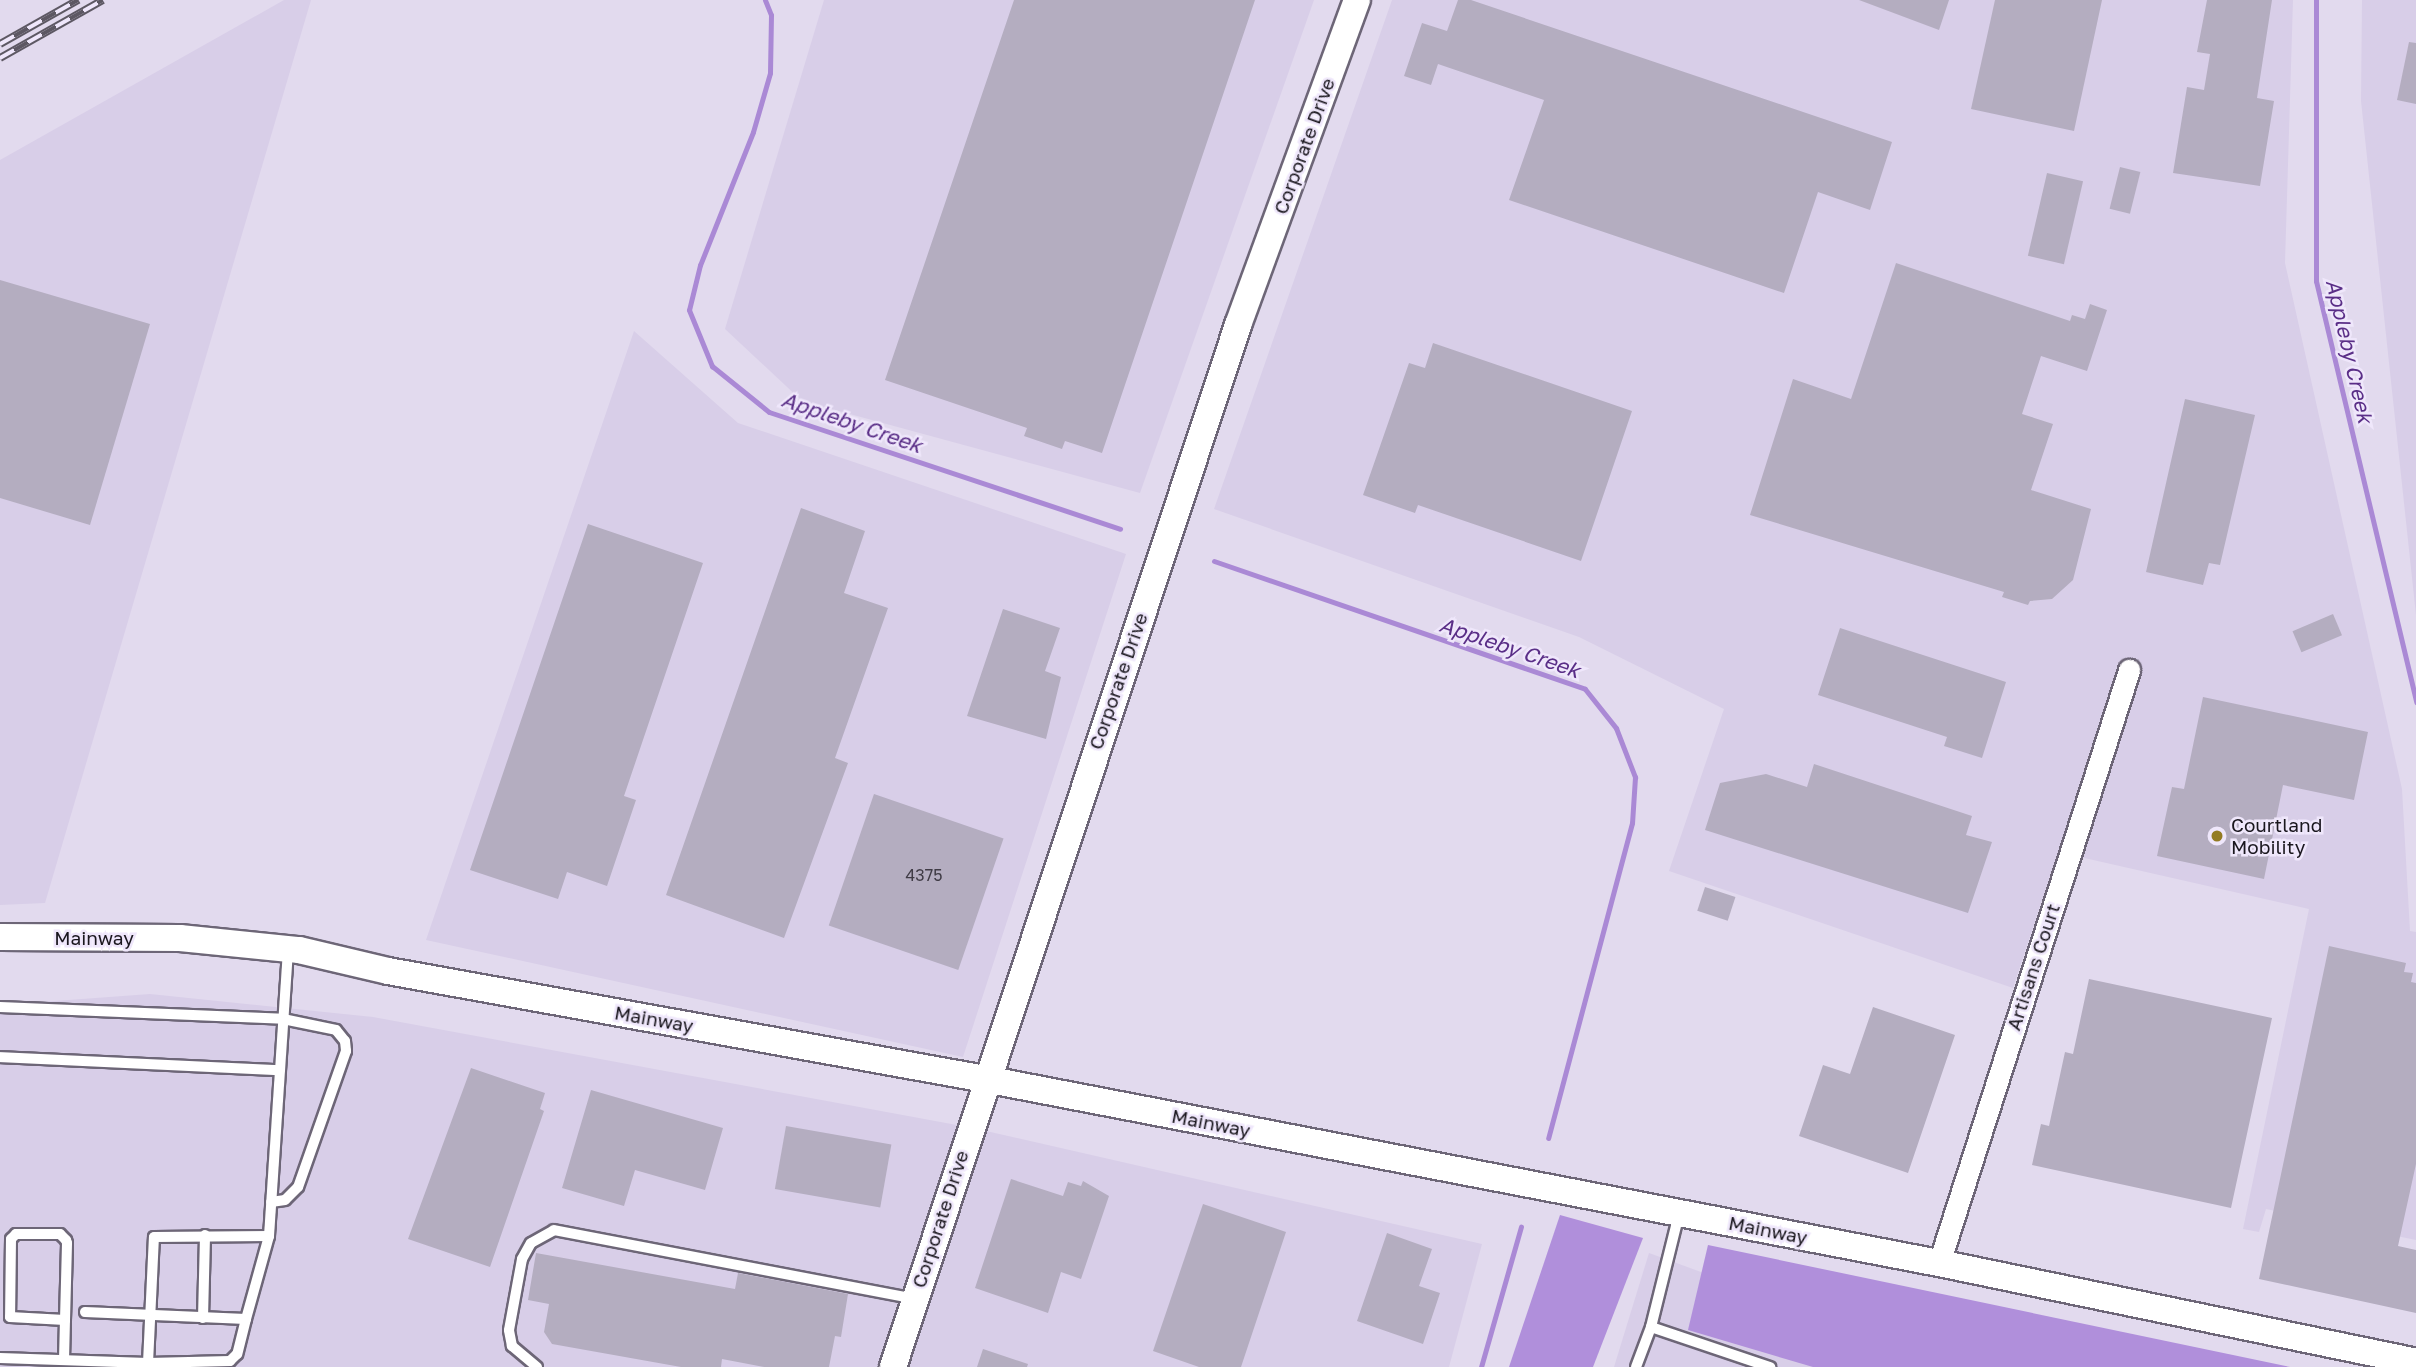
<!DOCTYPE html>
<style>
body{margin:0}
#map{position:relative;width:2416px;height:1367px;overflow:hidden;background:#e2daee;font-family:"Golos Text",sans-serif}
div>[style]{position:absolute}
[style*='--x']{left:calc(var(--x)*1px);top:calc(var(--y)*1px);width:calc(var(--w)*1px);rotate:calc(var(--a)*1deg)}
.built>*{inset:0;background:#d8cee8}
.forest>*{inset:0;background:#b08fdb}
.stream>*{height:5px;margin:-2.5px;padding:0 2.5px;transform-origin:2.5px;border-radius:2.5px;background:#aa89d5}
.building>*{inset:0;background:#b4adc0;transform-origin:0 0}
.roads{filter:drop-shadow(2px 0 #6d6677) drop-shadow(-2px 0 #6d6677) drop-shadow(0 2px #6d6677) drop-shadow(0 -2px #6d6677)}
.service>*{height:10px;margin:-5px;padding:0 5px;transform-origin:5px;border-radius:5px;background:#fff}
.minor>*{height:21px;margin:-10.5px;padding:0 10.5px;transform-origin:10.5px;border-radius:10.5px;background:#fff}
.tertiary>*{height:26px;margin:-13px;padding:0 13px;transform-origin:13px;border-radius:13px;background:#fff}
.rail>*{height:8px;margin-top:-4px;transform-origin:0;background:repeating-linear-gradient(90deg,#efe7fb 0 16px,#5d5863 0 32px);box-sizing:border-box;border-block:2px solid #5d5863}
.dots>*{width:19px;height:19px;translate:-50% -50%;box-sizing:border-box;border:4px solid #efe7fb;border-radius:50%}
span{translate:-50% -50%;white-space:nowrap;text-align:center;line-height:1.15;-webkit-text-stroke:5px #efe7fb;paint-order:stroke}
.number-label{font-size:16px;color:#403c46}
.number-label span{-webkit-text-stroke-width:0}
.street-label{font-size:19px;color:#1a171e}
.poi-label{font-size:19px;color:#1a171e}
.left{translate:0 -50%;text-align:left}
.water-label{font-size:21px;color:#5a2e87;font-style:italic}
</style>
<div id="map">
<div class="built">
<div style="clip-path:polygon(284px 0,311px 0,45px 903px,0 905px,0 160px)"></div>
<div style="clip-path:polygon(824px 0,1314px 0,1140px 493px,802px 401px,725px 329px)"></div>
<div style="clip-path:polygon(1392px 0,2293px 0,2285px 263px,2402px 789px,2410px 931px,2416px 932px,2416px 1240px,2266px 1209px,2259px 1232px,2243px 1229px,2309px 909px,2058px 852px,2013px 988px,1669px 871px,1724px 709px,1579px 637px,1214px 509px)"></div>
<div style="clip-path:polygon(2362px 0,2416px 0,2416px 615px,2361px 101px)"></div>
<div style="clip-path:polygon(634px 331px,738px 423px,1126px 554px,963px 1057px,426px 940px)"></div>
<div style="clip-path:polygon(150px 994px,373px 1017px,973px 1128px,1482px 1244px,1449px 1367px,0 1367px,0 1005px)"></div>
<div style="clip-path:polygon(1649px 1253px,1961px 1367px,1614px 1367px)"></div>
</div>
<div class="forest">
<div style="clip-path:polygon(1560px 1215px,1643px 1238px,1593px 1367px,1509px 1367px)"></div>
<div style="clip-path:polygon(1708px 1245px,2290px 1367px,1813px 1367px,1688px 1330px)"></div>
</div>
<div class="stream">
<div style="--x:765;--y:0;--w:16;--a:68"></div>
<div style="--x:771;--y:15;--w:58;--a:91"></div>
<div style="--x:770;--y:73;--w:61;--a:106.1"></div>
<div style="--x:753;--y:132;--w:143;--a:111.7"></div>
<div style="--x:700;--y:265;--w:46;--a:103.7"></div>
<div style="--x:689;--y:310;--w:61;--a:67.7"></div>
<div style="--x:712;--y:366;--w:73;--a:38.9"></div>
<div style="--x:769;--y:412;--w:370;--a:18.4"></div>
<div style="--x:2316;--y:0;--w:281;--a:90"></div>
<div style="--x:2316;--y:281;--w:433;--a:76.6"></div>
<div style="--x:1214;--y:561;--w:392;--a:19"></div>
<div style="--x:1585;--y:689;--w:50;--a:51.5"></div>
<div style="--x:1616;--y:728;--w:53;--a:68.8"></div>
<div style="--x:1635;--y:777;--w:46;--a:93.7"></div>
<div style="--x:1632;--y:823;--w:326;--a:104.9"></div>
<div style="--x:1481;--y:1367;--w:146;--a:-74.1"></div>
</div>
<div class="building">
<div style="clip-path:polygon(1014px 0,1255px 0,1102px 453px,1065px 441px,1062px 449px,1024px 436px,1027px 428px,885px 380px)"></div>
<div style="clip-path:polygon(1458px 0,1471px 0,1892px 142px,1870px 210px,1818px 192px,1784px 293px,1509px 200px,1544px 100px,1438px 64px,1431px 85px,1404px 76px,1422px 23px,1447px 31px)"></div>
<div style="clip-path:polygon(1859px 0,1949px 0,1939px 30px)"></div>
<div style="clip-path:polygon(1995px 0,2102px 0,2074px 131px,1971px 109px)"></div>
<div style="clip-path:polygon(2207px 0,2272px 0,2257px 98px,2274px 101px,2260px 186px,2173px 173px,2187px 87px,2204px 90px,2210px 54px,2197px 52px)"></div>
<div style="clip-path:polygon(2409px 42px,2416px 43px,2416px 104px,2397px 100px)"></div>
<div style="left:2120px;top:167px;width:21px;height:43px;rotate:14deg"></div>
<div style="left:2047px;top:173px;width:37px;height:85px;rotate:13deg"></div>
<div style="clip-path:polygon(1896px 263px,2070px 321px,2072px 315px,2085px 319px,2090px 304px,2107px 310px,2087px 371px,2041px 356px,2022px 414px,2053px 424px,2031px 490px,2091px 509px,2073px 580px,2052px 599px,2030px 601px,2028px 605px,2002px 597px,2004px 592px,1750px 515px,1793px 379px,1851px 399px)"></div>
<div style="clip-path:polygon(0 280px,150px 324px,90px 525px,0 498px)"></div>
<div style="clip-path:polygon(1433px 343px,1632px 411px,1581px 561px,1418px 505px,1415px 513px,1363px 495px,1409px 363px,1425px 368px)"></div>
<div style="clip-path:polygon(2185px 399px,2255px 415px,2220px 565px,2209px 563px,2203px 585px,2146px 572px)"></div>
<div style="clip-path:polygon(801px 508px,865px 531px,844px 593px,888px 608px,835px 758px,848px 763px,784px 938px,666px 895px)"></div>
<div style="clip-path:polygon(588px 524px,703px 563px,624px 796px,636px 800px,607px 886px,567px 872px,558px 899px,470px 870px)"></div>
<div style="clip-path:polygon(1003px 609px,1060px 628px,1045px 671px,1061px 677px,1046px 739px,967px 716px)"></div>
<div style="left:2333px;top:614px;width:23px;height:44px;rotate:67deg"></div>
<div style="clip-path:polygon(1840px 628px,2006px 682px,1982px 758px,1944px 746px,1947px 737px,1818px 695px)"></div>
<div style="clip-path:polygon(2203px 697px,2368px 732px,2354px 800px,2283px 785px,2264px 879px,2157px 856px,2172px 787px,2184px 789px)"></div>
<div style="clip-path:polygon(1814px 764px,1972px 816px,1966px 835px,1992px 842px,1968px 913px,1705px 830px,1720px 783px,1766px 774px,1807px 787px)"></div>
<div style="left:874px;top:794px;width:137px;height:139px;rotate:19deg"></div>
<div style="left:1705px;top:887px;width:32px;height:25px;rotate:18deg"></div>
<div style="clip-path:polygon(2329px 946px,2406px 963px,2404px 972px,2413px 973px,2411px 982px,2416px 983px,2416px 1164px,2398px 1246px,2416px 1250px,2416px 1313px,2259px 1279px)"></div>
<div style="clip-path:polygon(2089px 979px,2272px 1018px,2231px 1208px,2032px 1165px,2041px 1124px,2049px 1126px,2065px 1052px,2073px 1054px)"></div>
<div style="clip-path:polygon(1873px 1007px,1955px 1035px,1908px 1173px,1799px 1136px,1823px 1065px,1850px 1074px)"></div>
<div style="clip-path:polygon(471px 1068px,545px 1093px,540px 1109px,544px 1111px,490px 1267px,408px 1239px)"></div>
<div style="clip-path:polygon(591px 1090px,723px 1128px,705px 1190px,635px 1170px,624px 1206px,562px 1188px)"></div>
<div style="left:786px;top:1126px;width:107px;height:64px;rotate:10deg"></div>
<div style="clip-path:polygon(1011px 1179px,1063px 1196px,1068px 1182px,1081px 1186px,1083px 1181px,1109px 1196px,1081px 1279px,1061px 1272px,1048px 1313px,975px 1288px)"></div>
<div style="clip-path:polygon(1203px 1204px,1286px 1232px,1241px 1367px,1199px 1367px,1153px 1351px)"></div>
<div style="clip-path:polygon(1387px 1233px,1432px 1249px,1419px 1286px,1440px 1293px,1423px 1344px,1357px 1321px)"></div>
<div style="clip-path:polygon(536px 1253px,735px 1289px,738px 1273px,848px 1294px,841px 1337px,835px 1336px,829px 1367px,764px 1367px,722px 1359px,721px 1367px,681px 1367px,552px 1344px,544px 1332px,549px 1304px,528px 1300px)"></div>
<div style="clip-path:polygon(983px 1349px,1028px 1364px,1027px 1367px,977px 1367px)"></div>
</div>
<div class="roads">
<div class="service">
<div style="--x:0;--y:1007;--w:283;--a:2.4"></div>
<div style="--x:283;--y:1019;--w:54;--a:11.7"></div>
<div style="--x:336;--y:1030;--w:14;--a:51"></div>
<div style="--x:345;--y:1041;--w:10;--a:84"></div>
<div style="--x:346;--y:1051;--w:144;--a:109.4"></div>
<div style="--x:298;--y:1187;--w:18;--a:135"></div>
<div style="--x:285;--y:1200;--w:14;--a:172"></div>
<div style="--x:0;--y:1057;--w:280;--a:2.7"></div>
<div style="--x:85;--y:1312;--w:161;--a:2.5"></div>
<div style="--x:246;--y:1319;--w:36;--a:104"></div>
<div style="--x:237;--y:1354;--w:10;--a:135"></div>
<div style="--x:230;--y:1361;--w:82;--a:178.6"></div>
<div style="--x:203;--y:1318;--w:83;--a:-88.6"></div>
<div style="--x:246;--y:1319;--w:86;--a:-74.5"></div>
<div style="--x:1651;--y:1327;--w:116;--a:-76.1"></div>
<div style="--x:0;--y:1358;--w:148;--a:1.9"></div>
<div style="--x:148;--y:1363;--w:126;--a:-87.3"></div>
<div style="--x:154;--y:1237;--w:115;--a:-0.5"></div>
<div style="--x:269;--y:1236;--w:288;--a:-86.2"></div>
<div style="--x:64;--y:1360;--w:40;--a:-88.6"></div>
<div style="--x:65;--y:1320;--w:77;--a:-88.5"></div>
<div style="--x:67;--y:1243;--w:3;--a:-108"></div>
<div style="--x:66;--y:1240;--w:8;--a:-135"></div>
<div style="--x:60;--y:1234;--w:44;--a:180"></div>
<div style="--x:16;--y:1234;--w:7;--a:135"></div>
<div style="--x:11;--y:1239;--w:78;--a:90.7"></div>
<div style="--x:10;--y:1317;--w:55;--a:3.1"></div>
<div style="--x:537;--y:1367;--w:33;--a:-140"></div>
<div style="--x:512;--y:1346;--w:16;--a:-101"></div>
<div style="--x:509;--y:1330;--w:72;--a:-79.6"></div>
<div style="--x:522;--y:1259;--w:18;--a:-61"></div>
<div style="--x:531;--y:1243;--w:26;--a:-29"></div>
<div style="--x:554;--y:1230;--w:368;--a:10.8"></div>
<div style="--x:1636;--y:1367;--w:43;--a:-69.4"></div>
<div style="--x:1651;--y:1327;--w:126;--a:18.6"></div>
</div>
<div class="minor">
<div style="--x:1939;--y:1263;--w:623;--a:-72.23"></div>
</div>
<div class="tertiary">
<div style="--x:0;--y:937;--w:180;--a:0.3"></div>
<div style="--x:180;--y:938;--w:120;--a:5.8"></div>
<div style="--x:299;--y:950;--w:91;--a:13.3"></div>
<div style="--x:388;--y:971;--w:607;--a:10.25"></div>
<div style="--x:985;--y:1079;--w:972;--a:10.92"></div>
<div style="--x:1939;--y:1263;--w:487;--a:11.7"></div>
<div style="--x:893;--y:1367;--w:1098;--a:-71.68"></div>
<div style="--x:1238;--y:325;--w:346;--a:-69.9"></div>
</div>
</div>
<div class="rail">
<div style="--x:0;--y:44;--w:90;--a:-29.4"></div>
<div style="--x:0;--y:58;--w:118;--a:-29.4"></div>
</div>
<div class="dots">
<div style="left:2217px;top:836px;background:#937b22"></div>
</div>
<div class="number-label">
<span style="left:924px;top:875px">4375</span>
</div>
<div class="street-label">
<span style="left:1304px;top:146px;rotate:-70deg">Corporate Drive</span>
<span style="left:1118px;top:681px;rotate:-71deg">Corporate Drive</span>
<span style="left:94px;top:938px">Mainway</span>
<span style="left:2033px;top:967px;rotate:-72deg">Artisans Court</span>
<span style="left:654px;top:1019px;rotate:10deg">Mainway</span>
<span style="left:1211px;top:1123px;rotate:11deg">Mainway</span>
<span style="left:940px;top:1219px;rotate:-72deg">Corporate Drive</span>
<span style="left:1768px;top:1230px;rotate:11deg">Mainway</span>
</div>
<div class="poi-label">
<span class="left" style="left:2231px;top:836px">Courtland<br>Mobility</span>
</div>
<div class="water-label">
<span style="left:2350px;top:351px;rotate:77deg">Appleby Creek</span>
<span style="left:852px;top:422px;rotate:19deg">Appleby Creek</span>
<span style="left:1510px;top:647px;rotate:19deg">Appleby Creek</span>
</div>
</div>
